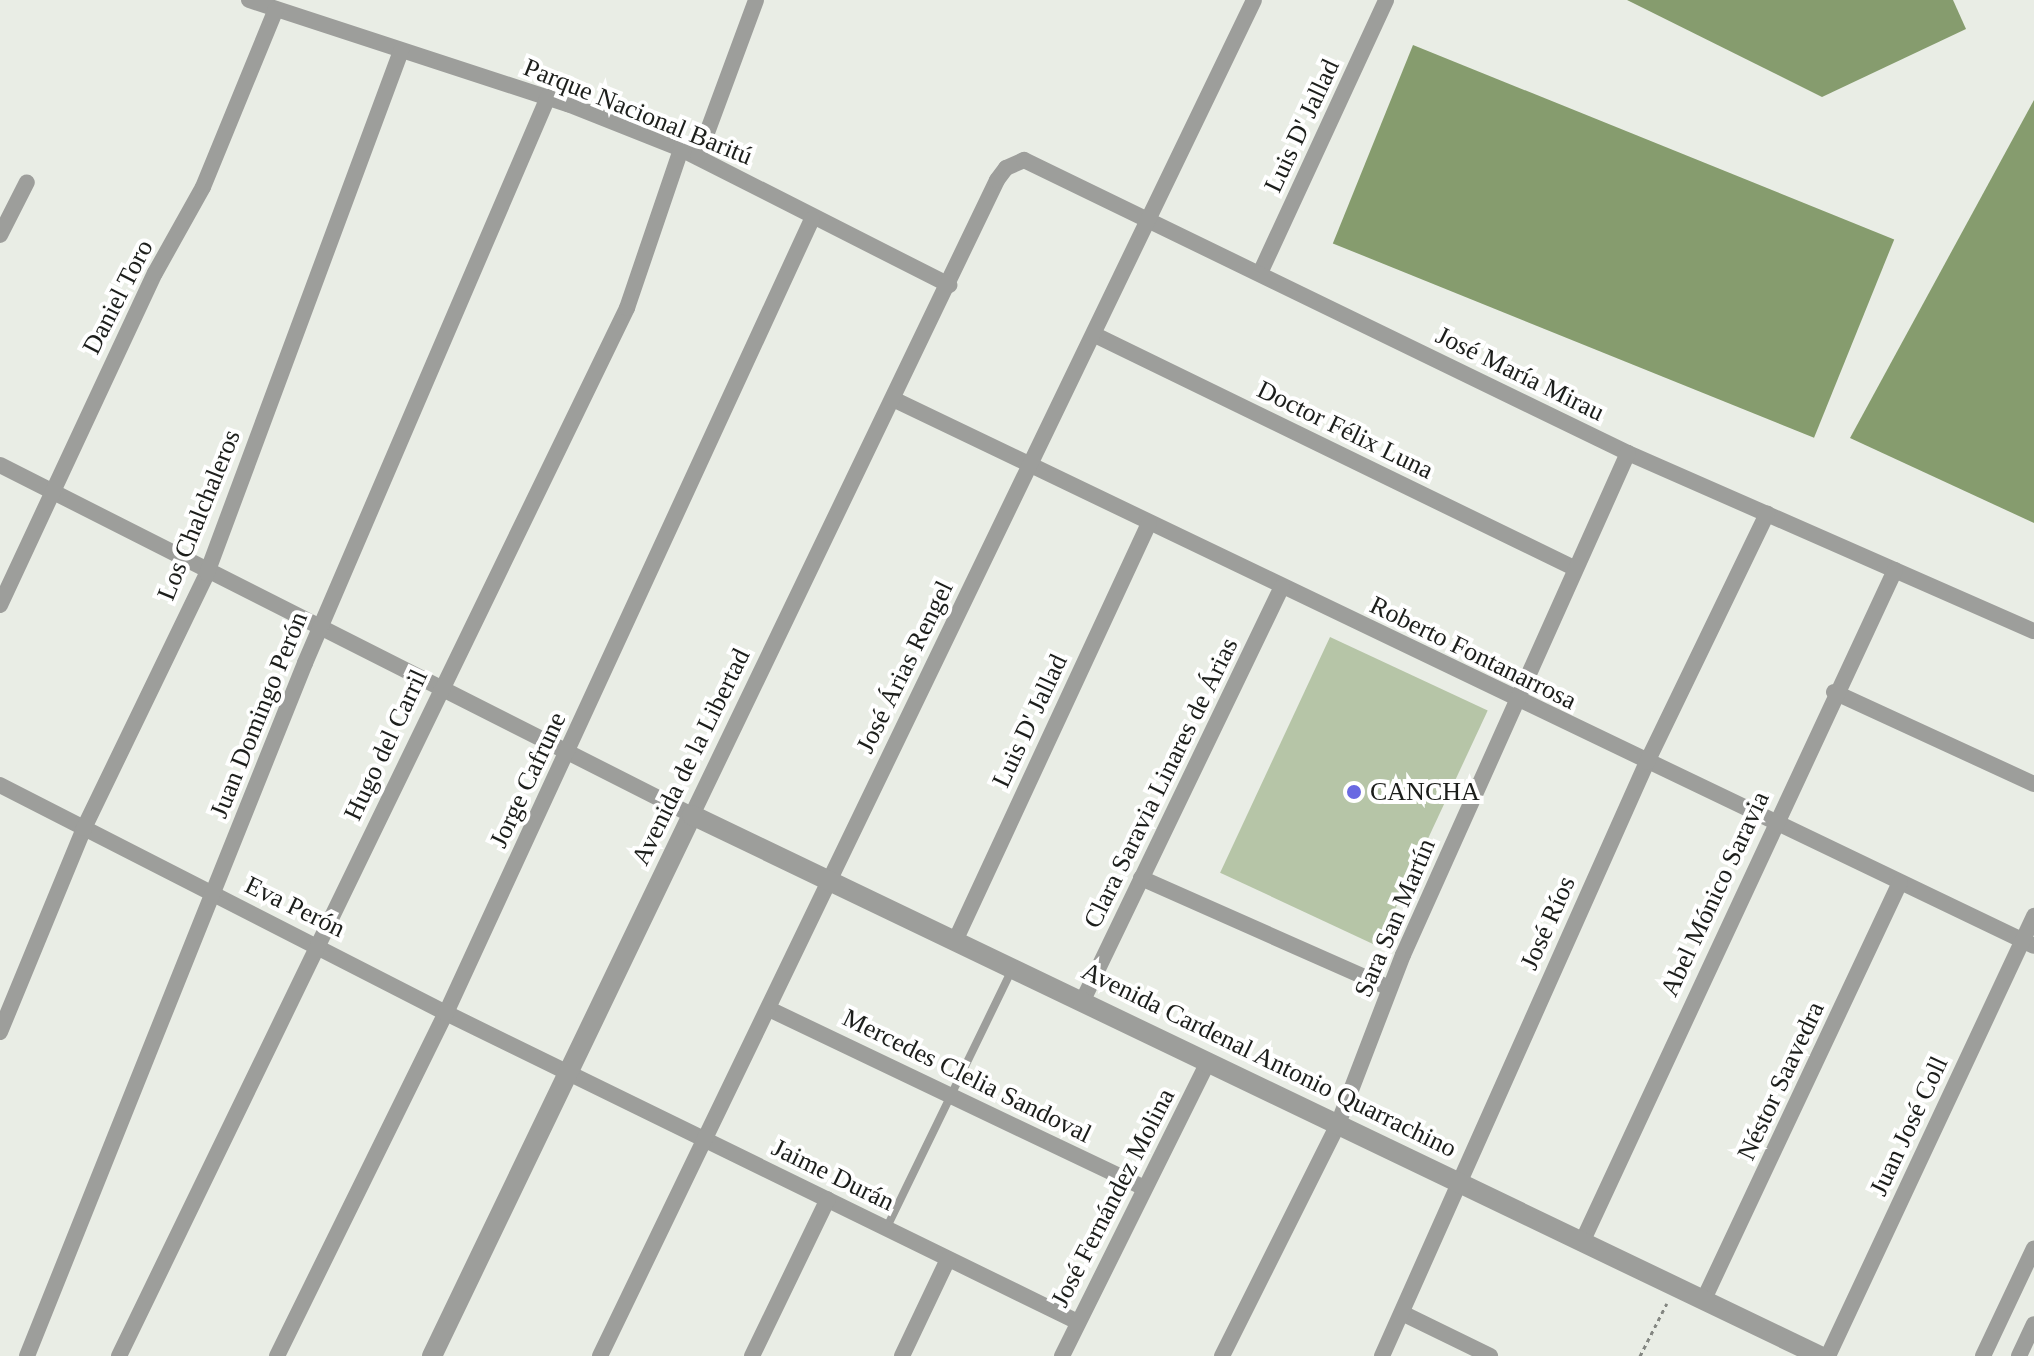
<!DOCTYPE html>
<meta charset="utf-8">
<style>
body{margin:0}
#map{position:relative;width:2034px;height:1356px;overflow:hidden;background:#e9ede5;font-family:"Times New Roman",serif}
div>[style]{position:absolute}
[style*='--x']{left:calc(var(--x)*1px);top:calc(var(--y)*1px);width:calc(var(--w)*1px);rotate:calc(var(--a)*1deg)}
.green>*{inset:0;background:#b6c5a7;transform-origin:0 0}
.water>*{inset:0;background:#869c6e;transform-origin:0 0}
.path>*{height:3px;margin-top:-1.5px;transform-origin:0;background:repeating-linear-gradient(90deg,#838681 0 4px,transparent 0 8px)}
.service>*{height:8px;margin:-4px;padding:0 4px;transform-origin:4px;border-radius:4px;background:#9d9e9b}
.minor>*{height:16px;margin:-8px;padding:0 8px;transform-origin:8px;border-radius:8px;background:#9d9e9b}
.tertiary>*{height:20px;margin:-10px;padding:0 10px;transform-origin:10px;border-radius:10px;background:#9d9e9b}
.dots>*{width:22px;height:22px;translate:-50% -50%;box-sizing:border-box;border:4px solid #fff;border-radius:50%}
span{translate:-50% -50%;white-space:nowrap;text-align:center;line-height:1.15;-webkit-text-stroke:8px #fff;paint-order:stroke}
.street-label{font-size:26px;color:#1c1e1b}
.poi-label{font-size:26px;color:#1c1e1b}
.left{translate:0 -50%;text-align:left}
</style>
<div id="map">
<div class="green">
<div style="left:1330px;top:637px;width:174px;height:260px;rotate:25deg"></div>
</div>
<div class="water">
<div style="clip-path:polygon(1627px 0,1953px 0,1966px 29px,1822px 97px)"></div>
<div style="left:1413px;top:45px;width:519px;height:214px;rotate:22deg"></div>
<div style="clip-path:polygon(2034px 100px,2034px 523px,1850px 438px)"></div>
</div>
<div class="path">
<div style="--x:1640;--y:1356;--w:59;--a:-63"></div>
</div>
<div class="service">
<div style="--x:887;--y:1227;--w:287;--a:-64.1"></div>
</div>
<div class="minor">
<div style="--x:249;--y:0;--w:336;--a:18.1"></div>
<div style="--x:568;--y:104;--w:122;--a:21.7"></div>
<div style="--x:681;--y:149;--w:301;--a:26.9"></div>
<div style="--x:698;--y:157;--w:167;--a:-69.7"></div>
<div style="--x:0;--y:235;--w:59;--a:-63"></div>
<div style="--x:1261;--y:271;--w:298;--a:-65.2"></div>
<div style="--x:1095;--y:335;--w:533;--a:25.94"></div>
<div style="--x:893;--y:399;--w:1265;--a:25.61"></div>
<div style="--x:0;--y:465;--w:775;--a:26.83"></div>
<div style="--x:692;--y:815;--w:704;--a:-64.34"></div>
<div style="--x:997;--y:180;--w:15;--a:-53"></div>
<div style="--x:1006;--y:168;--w:20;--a:-24"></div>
<div style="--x:1024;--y:160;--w:671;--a:25.88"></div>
<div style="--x:1628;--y:453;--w:443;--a:23.7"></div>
<div style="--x:0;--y:605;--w:366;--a:-65"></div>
<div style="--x:155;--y:273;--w:98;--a:-60.8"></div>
<div style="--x:203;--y:187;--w:192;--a:-67.7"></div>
<div style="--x:1834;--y:692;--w:220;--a:24.7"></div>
<div style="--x:0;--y:785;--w:501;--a:27.08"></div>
<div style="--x:446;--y:1013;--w:703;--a:26.06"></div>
<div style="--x:1141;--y:878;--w:271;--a:23.9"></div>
<div style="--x:956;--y:939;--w:458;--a:-65.1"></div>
<div style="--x:1083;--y:1000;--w:458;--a:-64.3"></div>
<div style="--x:769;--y:1009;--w:416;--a:25.5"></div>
<div style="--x:0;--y:1032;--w:221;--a:-67.6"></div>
<div style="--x:84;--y:828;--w:283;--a:-64.2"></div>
<div style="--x:207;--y:573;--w:557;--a:-69.61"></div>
<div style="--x:1583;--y:1240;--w:739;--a:-65.03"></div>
<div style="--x:1704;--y:1299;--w:460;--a:-64.8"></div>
<div style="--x:1402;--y:1313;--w:98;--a:26"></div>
<div style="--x:27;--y:1356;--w:747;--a:-68.14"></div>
<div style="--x:305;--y:663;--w:616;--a:-66.76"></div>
<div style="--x:119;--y:1356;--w:1165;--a:-64.14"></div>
<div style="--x:627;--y:308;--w:168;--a:-71.2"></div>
<div style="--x:277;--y:1356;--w:382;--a:-63.8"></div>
<div style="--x:446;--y:1013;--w:874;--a:-65.25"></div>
<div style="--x:600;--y:1356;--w:1505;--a:-64.25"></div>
<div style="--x:752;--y:1356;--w:174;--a:-64.2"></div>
<div style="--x:902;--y:1356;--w:107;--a:-64.6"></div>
<div style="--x:1062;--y:1356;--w:328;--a:-63.6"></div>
<div style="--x:1222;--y:1356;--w:259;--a:-63.4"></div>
<div style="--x:1338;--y:1124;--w:181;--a:-69"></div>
<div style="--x:1403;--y:955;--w:550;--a:-65.86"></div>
<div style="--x:1382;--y:1356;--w:650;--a:-65.96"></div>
<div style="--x:1647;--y:762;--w:276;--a:-64.2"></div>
<div style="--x:1828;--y:1356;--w:486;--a:-64.9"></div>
<div style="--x:1983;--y:1356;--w:119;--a:-64.7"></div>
<div style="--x:2019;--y:1356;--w:35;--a:-65"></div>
</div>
<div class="tertiary">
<div style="--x:432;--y:1356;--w:600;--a:-64.33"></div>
<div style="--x:692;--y:815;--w:1251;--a:25.62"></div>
</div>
<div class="dots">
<div style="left:1354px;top:792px;background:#6969e2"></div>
</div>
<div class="street-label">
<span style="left:638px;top:112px;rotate:22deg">Parque Nacional Baritú</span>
<span style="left:1302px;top:126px;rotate:-65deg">Luis D' Jallad</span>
<span style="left:118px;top:297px;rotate:-63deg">Daniel Toro</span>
<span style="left:1520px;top:374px;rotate:26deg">José María Mirau</span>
<span style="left:1345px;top:430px;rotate:26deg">Doctor Félix Luna</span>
<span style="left:199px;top:515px;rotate:-68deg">Los Chalchaleros</span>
<span style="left:1473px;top:653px;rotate:26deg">Roberto Fontanarrosa</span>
<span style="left:905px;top:667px;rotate:-64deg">José Árias Rengel</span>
<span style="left:259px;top:715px;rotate:-68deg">Juan Domingo Perón</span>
<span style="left:1030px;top:721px;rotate:-65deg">Luis D' Jallad</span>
<span style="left:386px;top:745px;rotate:-65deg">Hugo del Carril</span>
<span style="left:691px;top:757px;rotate:-64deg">Avenida de la Libertad</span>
<span style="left:528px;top:780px;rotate:-65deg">Jorge Cafrune</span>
<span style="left:1161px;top:783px;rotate:-64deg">Clara Saravia Linares de Árias</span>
<span style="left:1715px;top:894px;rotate:-65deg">Abel Mónico Saravia</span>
<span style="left:295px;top:907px;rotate:26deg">Eva Perón</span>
<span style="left:1395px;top:918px;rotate:-67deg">Sara San Martín</span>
<span style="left:1548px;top:923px;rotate:-66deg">José Ríos</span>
<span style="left:1269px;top:1060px;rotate:26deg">Avenida Cardenal Antonio Quarrachino</span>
<span style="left:967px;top:1076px;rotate:26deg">Mercedes Clelia Sandoval</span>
<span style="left:1781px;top:1081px;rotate:-65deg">Néstor Saavedra</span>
<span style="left:1909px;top:1126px;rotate:-65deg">Juan José Coll</span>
<span style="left:833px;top:1175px;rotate:26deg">Jaime Durán</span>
<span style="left:1113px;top:1198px;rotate:-63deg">José Fernández Molina</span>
</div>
<div class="poi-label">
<span class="left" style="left:1370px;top:792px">CANCHA</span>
</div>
</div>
